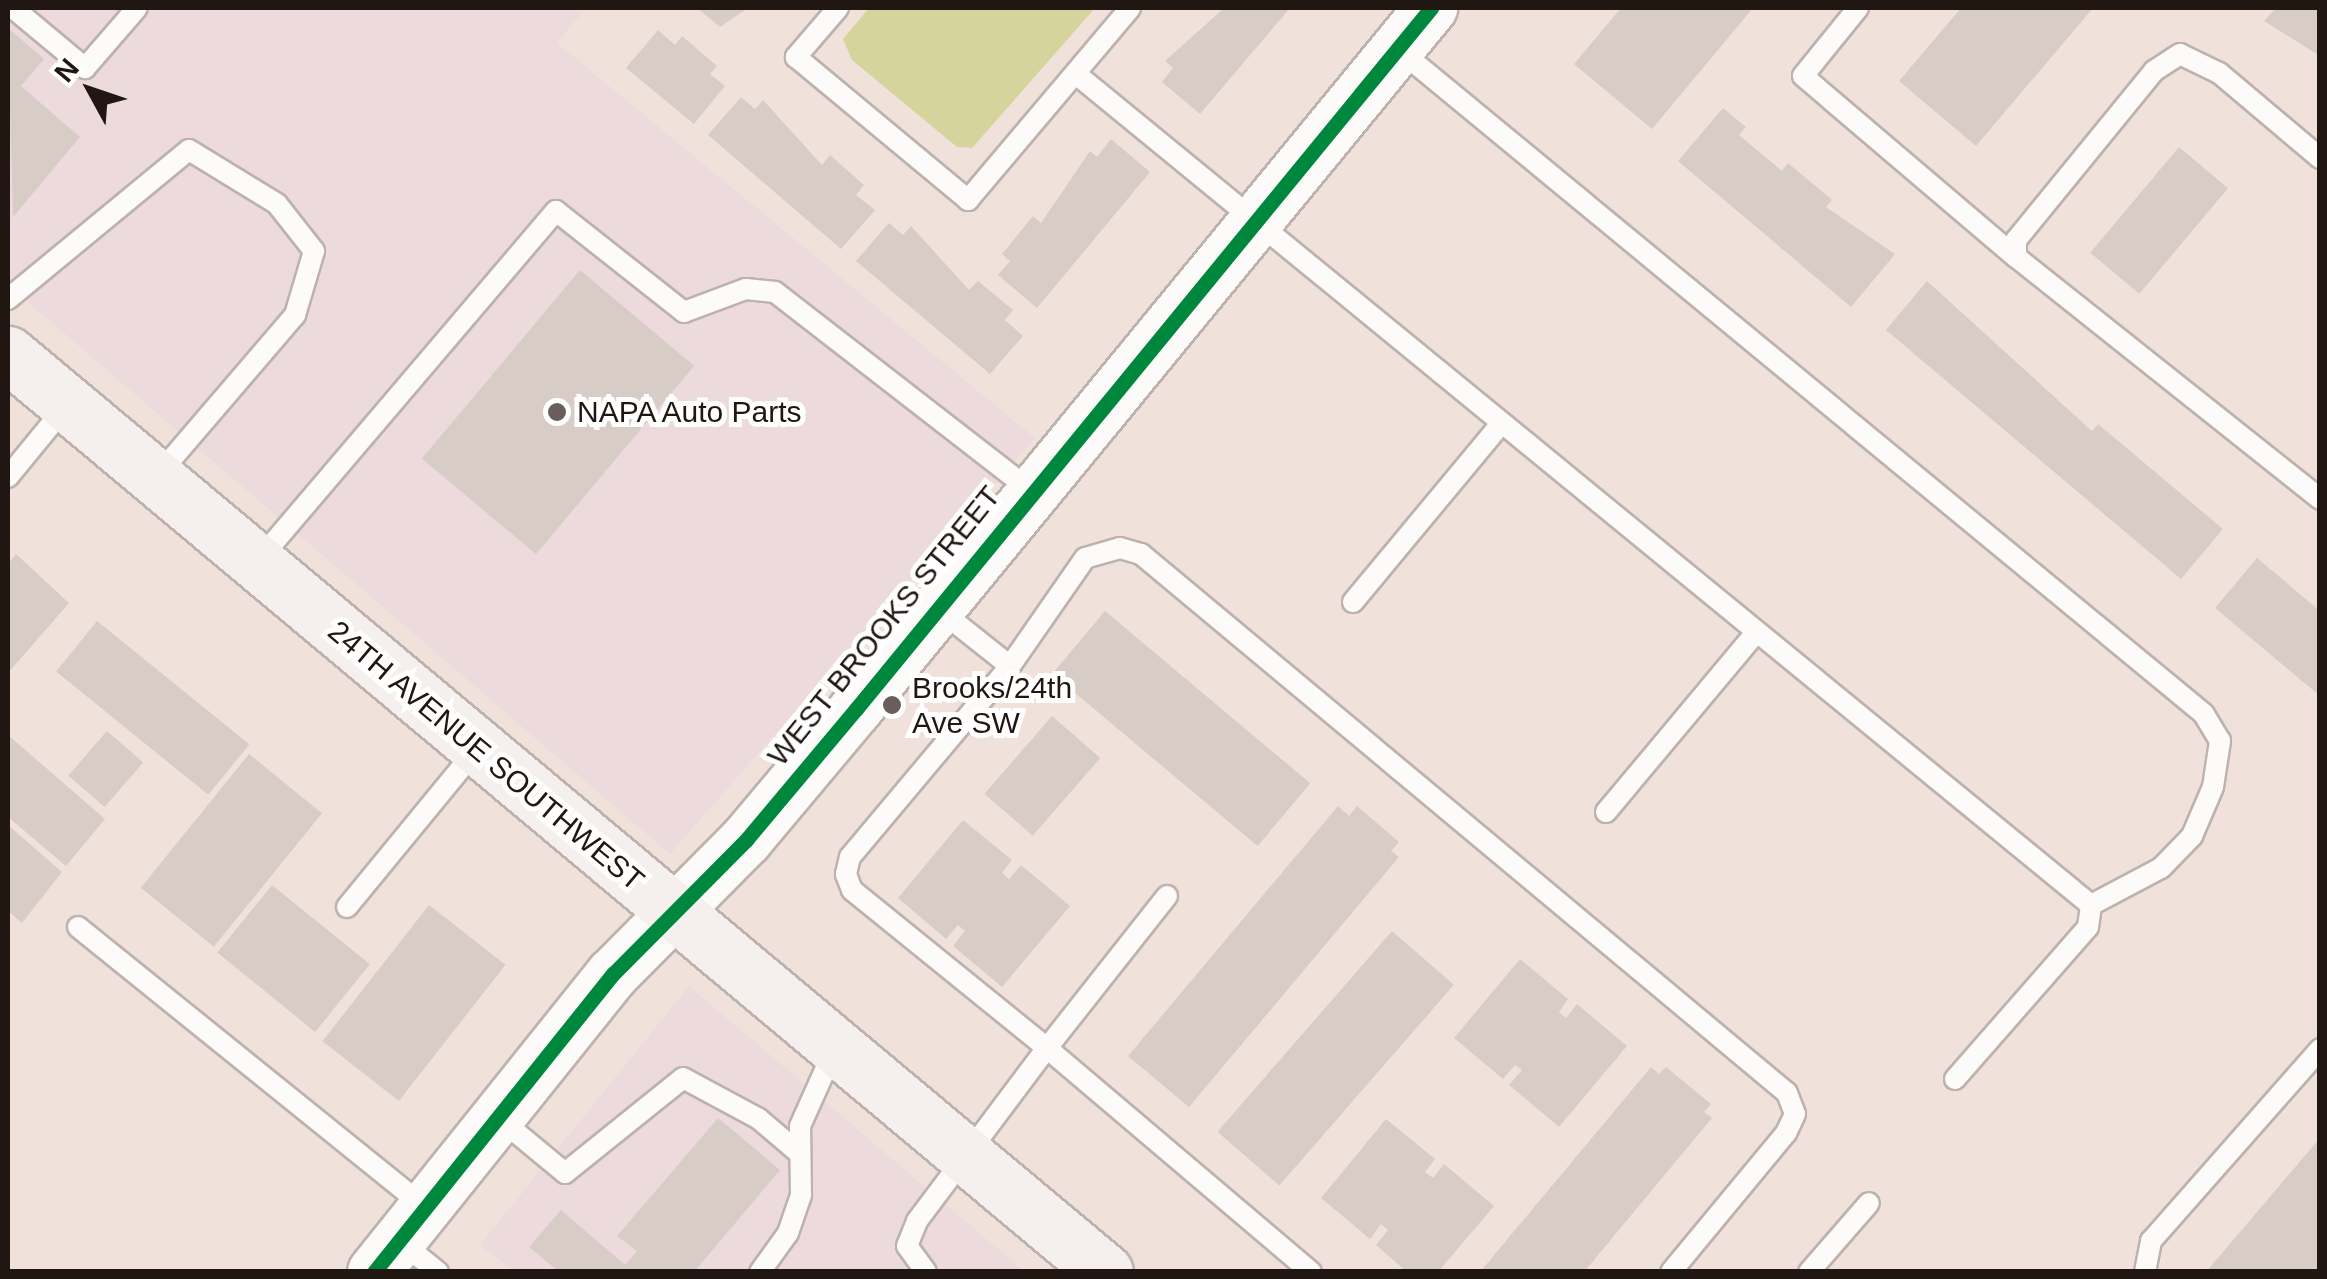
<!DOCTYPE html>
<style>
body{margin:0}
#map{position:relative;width:2327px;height:1279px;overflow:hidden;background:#f0e2db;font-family:Arial,sans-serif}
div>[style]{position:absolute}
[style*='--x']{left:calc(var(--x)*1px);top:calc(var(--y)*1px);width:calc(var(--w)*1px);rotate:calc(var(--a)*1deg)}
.commercial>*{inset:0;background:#eddadd}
.green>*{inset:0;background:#d5d49d}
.building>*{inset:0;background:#d8ccc7;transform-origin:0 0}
.roads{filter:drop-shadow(2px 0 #bdb2ad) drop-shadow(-2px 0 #bdb2ad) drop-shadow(0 2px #bdb2ad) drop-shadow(0 -2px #bdb2ad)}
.service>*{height:20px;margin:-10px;padding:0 10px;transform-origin:10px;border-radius:10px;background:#fdfbfa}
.tertiary>*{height:52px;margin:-26px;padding:0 26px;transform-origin:26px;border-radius:26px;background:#fdfbfa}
.secondary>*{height:55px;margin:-27.5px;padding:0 27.5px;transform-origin:27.5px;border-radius:27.5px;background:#f5f0ee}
.cycleway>*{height:15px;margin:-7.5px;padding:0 7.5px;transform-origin:7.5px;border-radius:7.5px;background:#00873e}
.dots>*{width:28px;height:28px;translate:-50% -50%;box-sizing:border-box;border:5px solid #fff;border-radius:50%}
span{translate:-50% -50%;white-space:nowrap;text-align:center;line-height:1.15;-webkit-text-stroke:10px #fff;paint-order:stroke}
.poi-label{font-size:30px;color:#201713}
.left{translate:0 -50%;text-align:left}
.street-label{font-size:30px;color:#201713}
.frame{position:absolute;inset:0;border:10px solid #201713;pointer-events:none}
.north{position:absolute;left:40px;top:40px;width:100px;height:100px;-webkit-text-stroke:8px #fff;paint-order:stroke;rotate:310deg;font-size:28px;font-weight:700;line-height:40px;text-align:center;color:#201713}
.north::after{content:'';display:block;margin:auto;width:35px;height:45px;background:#201713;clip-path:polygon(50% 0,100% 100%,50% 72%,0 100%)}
</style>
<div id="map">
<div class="commercial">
<div style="clip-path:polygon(8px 8px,586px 8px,557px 43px,1035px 438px,670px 854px,8px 285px)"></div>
<div style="clip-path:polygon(689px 986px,1024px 1271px,513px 1271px,480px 1245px)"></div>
</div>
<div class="green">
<div style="clip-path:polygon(869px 8px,1095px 8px,972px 148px,957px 147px,852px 60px,843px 39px)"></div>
</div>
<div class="building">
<div style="clip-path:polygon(697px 8px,748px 8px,720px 27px)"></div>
<div style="clip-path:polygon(1224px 8px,1290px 8px,1200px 114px,1162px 82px,1173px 68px,1165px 61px)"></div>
<div style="clip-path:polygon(1621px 8px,1753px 8px,1652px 129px,1574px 64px)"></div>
<div style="clip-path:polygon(1961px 8px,2093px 8px,1976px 146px,1899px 81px)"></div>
<div style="clip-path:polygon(2276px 8px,2320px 8px,2320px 56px,2264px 21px)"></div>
<div style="clip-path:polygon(8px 28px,44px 59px,21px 86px,80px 137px,13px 217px)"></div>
<div style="clip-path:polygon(658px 30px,675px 45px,682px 36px,717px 66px,710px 74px,725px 86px,694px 124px,626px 68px)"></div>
<div style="clip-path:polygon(741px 97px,755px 109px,763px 100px,822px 165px,830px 155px,864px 185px,856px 195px,875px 210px,841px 249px,708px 135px)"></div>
<div style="clip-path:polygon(1723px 108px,1746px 127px,1739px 135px,1782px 171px,1788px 163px,1832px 200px,1826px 207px,1895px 254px,1851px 307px,1678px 161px)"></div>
<div style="clip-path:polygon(1111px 139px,1150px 172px,1037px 308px,998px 275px,1010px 261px,1002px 254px,1033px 216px,1041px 223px,1090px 151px,1097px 157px)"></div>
<div style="left:2179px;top:147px;width:64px;height:138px;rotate:40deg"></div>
<div style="clip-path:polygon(889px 223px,903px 235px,911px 226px,969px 290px,978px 281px,1013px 310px,1005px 320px,1023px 336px,990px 374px,856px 261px)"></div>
<div style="left:580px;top:270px;width:149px;height:246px;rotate:40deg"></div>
<div style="clip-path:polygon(1927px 281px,2092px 431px,2098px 424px,2223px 529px,2181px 579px,1886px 330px)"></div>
<div style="clip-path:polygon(16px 554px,69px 603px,8px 673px,8px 564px)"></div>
<div style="clip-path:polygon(2257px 558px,2320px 611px,2320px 696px,2215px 608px)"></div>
<div style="left:1105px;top:611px;width:268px;height:82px;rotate:40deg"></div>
<div style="left:97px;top:621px;width:196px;height:65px;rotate:39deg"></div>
<div style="left:1052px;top:716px;width:64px;height:103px;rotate:41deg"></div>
<div style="left:107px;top:731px;width:48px;height:59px;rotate:41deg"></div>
<div style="clip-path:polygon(8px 735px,105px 819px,66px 866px,8px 817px)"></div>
<div style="left:249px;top:754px;width:94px;height:172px;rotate:39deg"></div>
<div style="clip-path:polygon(1338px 806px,1349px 816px,1357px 806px,1399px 842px,1391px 851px,1399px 857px,1189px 1107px,1128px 1056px)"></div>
<div style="clip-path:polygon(963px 820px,1012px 860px,1002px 873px,1009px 879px,1021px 865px,1070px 906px,1002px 987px,953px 946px,965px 931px,958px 925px,946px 939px,898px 898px)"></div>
<div style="clip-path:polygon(8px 825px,62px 872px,22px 923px,8px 911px)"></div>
<div style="left:272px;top:885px;width:126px;height:87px;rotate:39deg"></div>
<div style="left:429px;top:905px;width:97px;height:173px;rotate:38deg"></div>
<div style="left:1392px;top:931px;width:82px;height:266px;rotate:41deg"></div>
<div style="clip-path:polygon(1520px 959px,1568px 999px,1559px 1012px,1566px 1018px,1577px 1004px,1627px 1046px,1559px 1127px,1509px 1085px,1522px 1070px,1515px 1065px,1503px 1079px,1454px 1038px)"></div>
<div style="clip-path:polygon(1651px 1067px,1659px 1074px,1666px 1067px,1711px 1104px,1704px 1112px,1712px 1118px,1584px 1272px,1480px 1272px)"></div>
<div style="clip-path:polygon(718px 1118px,780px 1170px,694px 1272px,559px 1272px,529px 1247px,561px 1210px,625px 1265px,637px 1251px,617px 1236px)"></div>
<div style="clip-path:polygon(1386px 1119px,1435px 1159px,1425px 1172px,1433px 1178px,1444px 1164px,1494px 1206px,1438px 1272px,1407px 1272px,1376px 1245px,1388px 1230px,1381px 1224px,1370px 1239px,1321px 1198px)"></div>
<div style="clip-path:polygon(2320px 1138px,2320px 1272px,2206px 1272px)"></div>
</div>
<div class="roads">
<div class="service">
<div style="--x:13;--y:8;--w:94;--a:39.8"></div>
<div style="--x:85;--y:68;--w:79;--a:-49.1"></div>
<div style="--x:838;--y:8;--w:65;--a:130.6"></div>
<div style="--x:796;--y:57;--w:224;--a:39.7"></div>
<div style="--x:968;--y:200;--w:251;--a:-49.8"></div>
<div style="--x:1858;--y:8;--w:87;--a:129"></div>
<div style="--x:1803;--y:76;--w:280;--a:40.4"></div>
<div style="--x:1076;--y:74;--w:1312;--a:39.31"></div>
<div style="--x:2091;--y:905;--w:79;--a:-27.9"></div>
<div style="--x:2161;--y:868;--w:45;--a:-45.9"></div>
<div style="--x:2192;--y:836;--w:53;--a:-66.8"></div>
<div style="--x:2213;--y:787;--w:47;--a:-81.3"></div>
<div style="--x:2220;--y:741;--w:31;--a:-121"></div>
<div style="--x:2204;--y:714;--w:1045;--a:-140.48"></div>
<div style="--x:2320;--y:158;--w:132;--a:-139.9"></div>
<div style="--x:2219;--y:73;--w:43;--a:-154"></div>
<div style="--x:2180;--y:54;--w:31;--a:147"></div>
<div style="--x:2154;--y:71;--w:218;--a:129.2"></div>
<div style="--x:2016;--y:240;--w:17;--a:90"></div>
<div style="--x:2016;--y:257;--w:389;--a:38.5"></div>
<div style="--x:8;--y:299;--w:234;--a:-39.5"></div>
<div style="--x:189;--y:150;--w:103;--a:31.5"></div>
<div style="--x:277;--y:204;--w:60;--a:51.8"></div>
<div style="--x:314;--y:251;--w:67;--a:106.5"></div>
<div style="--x:295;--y:315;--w:212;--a:130.6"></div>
<div style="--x:8;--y:477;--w:93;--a:-50.7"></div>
<div style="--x:257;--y:562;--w:461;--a:-49.6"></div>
<div style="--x:556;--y:211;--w:163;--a:38.3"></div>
<div style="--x:684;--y:312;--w:66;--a:-20.4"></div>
<div style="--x:746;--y:289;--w:29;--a:6"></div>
<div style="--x:775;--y:292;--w:321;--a:37.8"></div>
<div style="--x:1353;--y:602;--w:230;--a:-50.3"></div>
<div style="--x:1010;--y:666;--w:131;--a:-55.2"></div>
<div style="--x:1085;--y:558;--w:36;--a:-16"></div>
<div style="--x:1120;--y:548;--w:22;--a:16"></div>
<div style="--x:1141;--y:554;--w:841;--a:39.84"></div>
<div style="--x:1787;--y:1093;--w:22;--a:69"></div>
<div style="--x:1795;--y:1114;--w:21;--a:115"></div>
<div style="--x:1786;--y:1133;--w:180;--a:129.6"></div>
<div style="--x:1606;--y:812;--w:231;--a:-50.1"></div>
<div style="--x:1167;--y:896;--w:194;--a:128.3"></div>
<div style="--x:1047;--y:1048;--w:346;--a:40.3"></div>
<div style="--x:347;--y:907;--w:203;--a:-50.6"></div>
<div style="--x:78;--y:927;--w:447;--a:38.9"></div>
<div style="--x:1955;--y:1079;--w:202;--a:-48.8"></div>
<div style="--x:2088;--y:927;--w:22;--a:-82"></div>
<div style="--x:501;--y:1120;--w:83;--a:39.6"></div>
<div style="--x:565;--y:1173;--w:151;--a:-38.8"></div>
<div style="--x:683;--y:1078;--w:86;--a:28.3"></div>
<div style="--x:759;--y:1119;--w:52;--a:40.4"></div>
<div style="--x:401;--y:1242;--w:48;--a:39"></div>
<div style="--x:760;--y:1272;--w:48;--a:-54.3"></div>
<div style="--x:788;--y:1233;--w:40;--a:-71.1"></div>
<div style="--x:801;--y:1195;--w:69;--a:-90.8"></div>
<div style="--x:800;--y:1126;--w:85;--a:-65.8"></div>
<div style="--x:926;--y:1272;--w:32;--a:-126"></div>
<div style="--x:907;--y:1246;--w:27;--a:-68"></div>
<div style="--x:917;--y:1221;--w:216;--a:-53.1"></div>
<div style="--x:1047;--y:1048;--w:251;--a:-141"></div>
<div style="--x:852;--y:890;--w:17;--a:-111"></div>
<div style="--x:846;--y:874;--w:17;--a:-77"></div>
<div style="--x:850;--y:857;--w:249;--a:-50"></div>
<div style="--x:1010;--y:666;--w:93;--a:-141.5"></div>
<div style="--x:1809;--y:1272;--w:91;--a:-49"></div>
<div style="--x:2145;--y:1272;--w:32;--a:-79"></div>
<div style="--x:2151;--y:1241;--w:256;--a:-48.6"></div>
</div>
<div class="tertiary">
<div style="--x:374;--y:1272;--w:382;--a:-51.3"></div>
<div style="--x:613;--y:974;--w:189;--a:-45.2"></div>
<div style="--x:746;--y:840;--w:171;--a:-50"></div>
<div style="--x:856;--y:709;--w:907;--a:-50.64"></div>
</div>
<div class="secondary">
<div style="--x:8;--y:354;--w:1430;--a:39.92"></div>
</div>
</div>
<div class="cycleway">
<div style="--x:374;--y:1272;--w:382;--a:-51.3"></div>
<div style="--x:613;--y:974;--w:189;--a:-45.2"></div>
<div style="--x:746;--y:840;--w:171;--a:-50"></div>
<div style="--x:856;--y:709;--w:907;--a:-50.64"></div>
</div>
<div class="dots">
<div style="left:557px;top:412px;background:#695e59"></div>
<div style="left:892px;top:705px;background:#695e59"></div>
</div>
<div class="poi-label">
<span class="left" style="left:577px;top:412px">NAPA Auto Parts</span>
<span class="left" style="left:912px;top:705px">Brooks/24th<br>Ave SW</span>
</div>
<div class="street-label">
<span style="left:884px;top:626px;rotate:-51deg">WEST BROOKS STREET</span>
<span style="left:486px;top:756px;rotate:40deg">24TH AVENUE SOUTHWEST</span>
</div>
<div class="frame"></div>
<div class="north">N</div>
</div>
